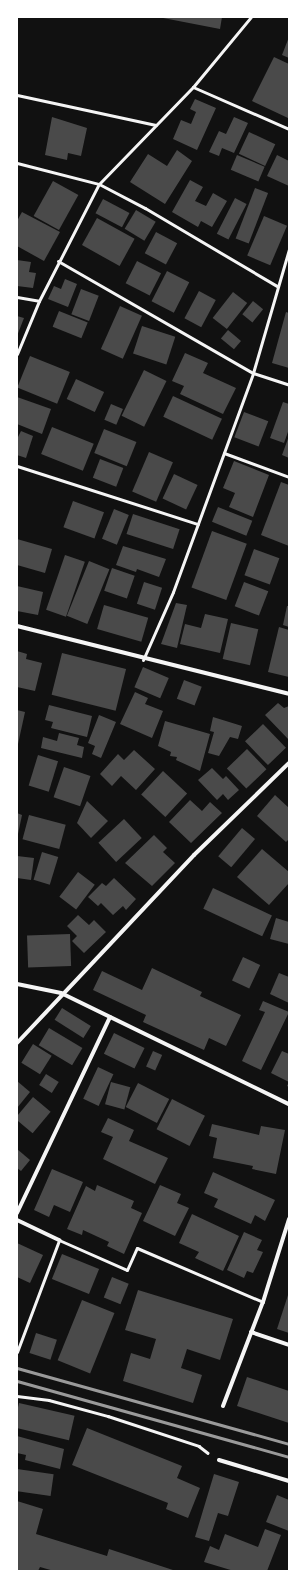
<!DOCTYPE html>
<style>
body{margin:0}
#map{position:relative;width:306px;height:1588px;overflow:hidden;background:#111;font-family:"Space Grotesk",sans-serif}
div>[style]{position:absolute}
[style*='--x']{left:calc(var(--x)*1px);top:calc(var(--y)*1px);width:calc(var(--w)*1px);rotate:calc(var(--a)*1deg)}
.building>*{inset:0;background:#4a4a4a;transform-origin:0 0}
.path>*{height:2.5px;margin:-1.25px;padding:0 1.25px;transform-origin:1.25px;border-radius:1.25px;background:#f5f5f5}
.service>*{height:3px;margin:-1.5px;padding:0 1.5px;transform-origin:1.5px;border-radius:1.5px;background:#f5f5f5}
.minor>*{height:4px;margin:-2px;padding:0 2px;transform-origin:2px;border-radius:2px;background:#f5f5f5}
.rail>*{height:3px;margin:-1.5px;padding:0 1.5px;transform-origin:1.5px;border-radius:1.5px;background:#9a9a9a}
span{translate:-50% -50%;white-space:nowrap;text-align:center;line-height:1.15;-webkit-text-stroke:4px #fff;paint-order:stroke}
.frame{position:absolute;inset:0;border:18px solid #fff;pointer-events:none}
</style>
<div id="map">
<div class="building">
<div style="clip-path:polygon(158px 17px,222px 17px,220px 29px)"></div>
<div style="clip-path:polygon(289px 37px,289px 58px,282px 55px)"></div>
<div style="clip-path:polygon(274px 57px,289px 64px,288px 118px,252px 101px)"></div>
<div style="clip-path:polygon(195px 99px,216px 108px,197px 150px,173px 139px,181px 120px,191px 124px,196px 112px,190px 109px)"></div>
<div style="clip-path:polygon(52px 117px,87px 128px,81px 156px,68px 153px,67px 160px,45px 155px)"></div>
<div style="clip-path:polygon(234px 117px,248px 123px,234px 153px,222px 148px,219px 156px,209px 152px,219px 131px,226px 134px)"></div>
<div style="left:249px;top:132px;width:29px;height:24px;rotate:25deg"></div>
<div style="clip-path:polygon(177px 150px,192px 161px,165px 204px,130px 182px,148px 154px,167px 166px)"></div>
<div style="left:237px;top:155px;width:30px;height:16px;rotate:23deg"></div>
<div style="clip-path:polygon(277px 155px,289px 161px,289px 186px,267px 176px)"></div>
<div style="clip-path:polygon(190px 180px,203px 187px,195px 201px,206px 206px,213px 193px,227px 201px,212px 227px,201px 221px,198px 227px,172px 212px)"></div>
<div style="left:53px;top:181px;width:29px;height:40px;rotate:29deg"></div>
<div style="left:255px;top:188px;width:14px;height:54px;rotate:21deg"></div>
<div style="left:235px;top:198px;width:13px;height:40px;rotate:27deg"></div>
<div style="left:103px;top:199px;width:30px;height:16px;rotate:28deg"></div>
<div style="left:136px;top:210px;width:23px;height:22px;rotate:31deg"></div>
<div style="clip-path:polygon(22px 212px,60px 232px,44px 261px,17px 246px,17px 221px)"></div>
<div style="left:264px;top:216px;width:25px;height:43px;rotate:23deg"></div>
<div style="left:97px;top:218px;width:43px;height:31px;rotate:29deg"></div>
<div style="left:156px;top:232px;width:24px;height:24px;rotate:28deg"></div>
<div style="clip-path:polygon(17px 260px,31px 262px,29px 272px,36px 273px,33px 288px,17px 286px)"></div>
<div style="left:137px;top:261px;width:27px;height:25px;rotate:27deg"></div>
<div style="left:167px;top:271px;width:25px;height:34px;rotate:27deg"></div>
<div style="clip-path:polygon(65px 279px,77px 284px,68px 307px,48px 299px,54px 286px,61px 289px)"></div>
<div style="left:81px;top:289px;width:19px;height:27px;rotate:21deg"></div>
<div style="left:199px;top:291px;width:19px;height:31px;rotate:28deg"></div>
<div style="left:233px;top:292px;width:18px;height:33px;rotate:38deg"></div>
<div style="left:253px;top:301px;width:13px;height:17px;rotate:39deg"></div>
<div style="left:120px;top:306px;width:24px;height:47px;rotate:24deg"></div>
<div style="left:59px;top:311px;width:31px;height:17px;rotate:22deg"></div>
<div style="clip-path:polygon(286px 312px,289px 313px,289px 368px,272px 363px)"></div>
<div style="clip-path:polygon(17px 316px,24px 318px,17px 336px)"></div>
<div style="left:142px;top:326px;width:35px;height:29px;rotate:18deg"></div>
<div style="left:228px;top:330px;width:17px;height:11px;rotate:40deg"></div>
<div style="clip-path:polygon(185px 353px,208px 363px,203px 373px,236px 388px,223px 414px,180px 394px,184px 386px,172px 381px)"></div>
<div style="left:30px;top:356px;width:43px;height:34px;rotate:22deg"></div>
<div style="left:144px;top:370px;width:25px;height:51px;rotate:26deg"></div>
<div style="left:76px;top:379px;width:31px;height:22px;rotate:25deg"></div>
<div style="left:173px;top:396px;width:54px;height:23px;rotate:25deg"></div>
<div style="clip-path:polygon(17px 397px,51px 409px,42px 434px,17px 424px)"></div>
<div style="clip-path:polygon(283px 402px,289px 404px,289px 429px,284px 443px,270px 438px)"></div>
<div style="left:111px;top:404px;width:13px;height:17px;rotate:23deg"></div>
<div style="left:244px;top:412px;width:26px;height:27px;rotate:21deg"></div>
<div style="left:52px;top:427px;width:45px;height:29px;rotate:22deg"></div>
<div style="left:104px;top:429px;width:35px;height:26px;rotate:22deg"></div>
<div style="clip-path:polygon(21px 431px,33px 436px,26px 458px,17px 455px,17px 439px)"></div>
<div style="clip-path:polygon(289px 436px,289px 458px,282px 455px)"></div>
<div style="left:149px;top:452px;width:26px;height:43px;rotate:23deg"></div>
<div style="left:100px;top:459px;width:25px;height:20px;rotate:21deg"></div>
<div style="clip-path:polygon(234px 461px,269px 475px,253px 517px,229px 507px,235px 493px,223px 488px)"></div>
<div style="left:174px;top:474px;width:26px;height:27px;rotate:25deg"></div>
<div style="clip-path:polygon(281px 482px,289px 485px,289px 546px,261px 535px)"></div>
<div style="left:73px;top:501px;width:33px;height:28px;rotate:20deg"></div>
<div style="left:218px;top:507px;width:37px;height:16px;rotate:22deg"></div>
<div style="left:114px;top:509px;width:16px;height:32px;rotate:22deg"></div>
<div style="left:133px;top:514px;width:49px;height:21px;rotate:18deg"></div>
<div style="left:212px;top:531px;width:37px;height:60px;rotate:20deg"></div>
<div style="clip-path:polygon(17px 539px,52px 549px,45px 573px,17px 565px)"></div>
<div style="clip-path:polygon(123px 546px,166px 559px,159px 577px,137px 569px,136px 572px,116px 565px)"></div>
<div style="left:254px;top:549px;width:27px;height:28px;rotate:20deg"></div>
<div style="left:65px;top:555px;width:21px;height:58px;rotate:19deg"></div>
<div style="left:89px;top:561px;width:22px;height:59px;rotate:22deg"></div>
<div style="left:112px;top:568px;width:24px;height:24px;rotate:19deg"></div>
<div style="left:144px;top:582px;width:19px;height:23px;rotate:18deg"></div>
<div style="left:244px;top:582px;width:26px;height:26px;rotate:21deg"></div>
<div style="clip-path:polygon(17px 586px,43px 592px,38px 615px,17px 611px)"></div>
<div style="clip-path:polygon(176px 603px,187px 605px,177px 648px,161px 644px)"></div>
<div style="left:104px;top:605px;width:46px;height:25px;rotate:16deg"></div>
<div style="clip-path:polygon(287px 606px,289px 606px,289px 627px,283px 625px)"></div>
<div style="clip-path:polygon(205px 614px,228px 619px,220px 653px,180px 644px,185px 624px,201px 628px)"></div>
<div style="left:231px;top:623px;width:28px;height:37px;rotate:13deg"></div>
<div style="clip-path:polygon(279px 627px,289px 630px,289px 677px,268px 672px)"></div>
<div style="clip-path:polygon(17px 651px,27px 654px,26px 659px,42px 663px,35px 691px,17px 687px)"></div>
<div style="left:62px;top:653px;width:66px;height:43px;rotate:14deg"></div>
<div style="left:143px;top:667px;width:28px;height:22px;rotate:23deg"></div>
<div style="left:184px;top:680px;width:19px;height:20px;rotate:21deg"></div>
<div style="clip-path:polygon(135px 692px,148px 698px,145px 704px,163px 711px,152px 738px,120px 724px)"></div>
<div style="clip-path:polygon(278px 703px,284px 708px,289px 706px,289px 740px,265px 715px)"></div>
<div style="clip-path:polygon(49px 705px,92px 716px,87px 737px,51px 728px,53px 722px,45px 720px)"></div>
<div style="clip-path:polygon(17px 710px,25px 712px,18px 744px,17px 744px)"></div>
<div style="clip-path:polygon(99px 715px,116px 722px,101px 758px,92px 754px,95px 746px,88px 743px)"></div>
<div style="clip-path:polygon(213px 717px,242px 726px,238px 739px,230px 737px,219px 756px,208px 753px,214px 732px,210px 731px)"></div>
<div style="clip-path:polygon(165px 721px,210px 734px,200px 771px,176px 760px,177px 757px,170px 756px,171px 752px,158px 746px)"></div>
<div style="left:263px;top:724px;width:33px;height:25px;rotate:46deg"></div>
<div style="clip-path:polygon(59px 733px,79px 738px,77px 745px,84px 747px,82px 758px,41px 748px,43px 737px,57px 741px)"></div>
<div style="left:247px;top:749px;width:28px;height:28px;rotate:46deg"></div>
<div style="clip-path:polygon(134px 750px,155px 769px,136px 790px,121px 776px,112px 786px,100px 774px,118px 754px,124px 760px)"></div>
<div style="left:38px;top:755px;width:21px;height:32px;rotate:17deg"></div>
<div style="left:64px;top:767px;width:28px;height:32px;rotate:19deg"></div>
<div style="clip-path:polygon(212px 768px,223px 779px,226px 776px,239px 790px,228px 800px,223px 794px,217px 800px,198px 780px)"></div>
<div style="left:163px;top:771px;width:33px;height:32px;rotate:43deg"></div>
<div style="clip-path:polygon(275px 795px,289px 808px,289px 839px,286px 842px,257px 816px)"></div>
<div style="clip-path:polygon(190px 800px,202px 811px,210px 802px,222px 813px,191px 843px,169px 822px)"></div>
<div style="clip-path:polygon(87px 801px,108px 821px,91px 838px,77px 823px)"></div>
<div style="clip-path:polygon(17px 813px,22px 815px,18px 834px,17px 834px)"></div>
<div style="left:29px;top:815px;width:38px;height:25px;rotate:15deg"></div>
<div style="left:124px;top:819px;width:26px;height:35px;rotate:47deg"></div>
<div style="left:242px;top:828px;width:17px;height:37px;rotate:40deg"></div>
<div style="clip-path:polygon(154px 835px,167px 848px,163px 852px,175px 863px,152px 886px,125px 863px)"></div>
<div style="clip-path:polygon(262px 849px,289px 872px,289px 883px,269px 905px,237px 877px)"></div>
<div style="left:42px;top:852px;width:17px;height:29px;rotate:17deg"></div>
<div style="clip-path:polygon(17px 856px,34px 858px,31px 880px,17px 878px)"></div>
<div style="left:78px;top:872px;width:21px;height:31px;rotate:37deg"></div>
<div style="clip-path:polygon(114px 878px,136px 899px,126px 910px,123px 906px,113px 915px,101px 903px,98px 906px,88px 897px,102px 883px,106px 886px)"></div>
<div style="left:213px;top:888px;width:65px;height:23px;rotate:25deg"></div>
<div style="clip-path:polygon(78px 915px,89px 925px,94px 920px,106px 932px,84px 953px,72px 941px,77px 936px,67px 926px)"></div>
<div style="clip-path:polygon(276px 918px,289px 922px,289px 944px,270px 939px)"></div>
<div style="left:70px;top:934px;width:32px;height:43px;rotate:88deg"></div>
<div style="left:243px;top:957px;width:19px;height:26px;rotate:25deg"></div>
<div style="clip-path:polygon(152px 968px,202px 992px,200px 996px,241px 1015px,226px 1046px,209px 1038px,204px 1050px,143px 1022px,146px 1015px,93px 990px,102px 971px,142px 990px)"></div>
<div style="clip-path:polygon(279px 973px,289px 977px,289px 1003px,270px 994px)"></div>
<div style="clip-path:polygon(263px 1001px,289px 1012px,261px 1070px,242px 1061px,265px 1012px,259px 1010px)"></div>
<div style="left:62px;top:1008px;width:34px;height:14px;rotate:32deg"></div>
<div style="left:49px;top:1028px;width:39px;height:20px;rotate:31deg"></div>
<div style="left:114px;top:1033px;width:34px;height:23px;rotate:26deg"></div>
<div style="left:33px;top:1044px;width:22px;height:22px;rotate:32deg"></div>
<div style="left:153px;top:1051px;width:10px;height:17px;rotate:24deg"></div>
<div style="clip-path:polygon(282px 1051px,289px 1054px,289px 1087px,287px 1086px,289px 1082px,271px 1073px)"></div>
<div style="left:98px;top:1067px;width:17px;height:35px;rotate:25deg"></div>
<div style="left:46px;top:1074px;width:15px;height:13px;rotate:32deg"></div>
<div style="clip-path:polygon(17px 1081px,30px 1092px,17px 1108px)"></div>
<div style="left:111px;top:1082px;width:20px;height:23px;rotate:15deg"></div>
<div style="left:138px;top:1083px;width:35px;height:27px;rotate:27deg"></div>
<div style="left:33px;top:1097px;width:23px;height:28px;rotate:40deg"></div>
<div style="left:172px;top:1099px;width:37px;height:34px;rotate:27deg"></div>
<div style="clip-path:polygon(108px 1118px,134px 1130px,129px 1141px,168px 1158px,155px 1184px,103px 1159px,113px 1137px,101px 1132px)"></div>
<div style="clip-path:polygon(212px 1124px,259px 1135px,261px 1126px,285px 1130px,276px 1174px,252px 1169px,253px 1166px,213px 1158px,217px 1138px,209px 1136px)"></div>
<div style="clip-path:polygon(17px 1149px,30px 1160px,21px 1171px,17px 1168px)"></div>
<div style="clip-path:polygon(52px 1169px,83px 1182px,70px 1212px,54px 1205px,49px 1217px,34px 1210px)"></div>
<div style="clip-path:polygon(213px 1172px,275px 1200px,265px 1221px,255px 1215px,251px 1224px,214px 1207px,218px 1199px,204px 1193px)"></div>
<div style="clip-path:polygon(97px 1185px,134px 1201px,131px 1208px,142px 1213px,124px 1254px,107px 1246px,109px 1242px,83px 1230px,82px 1235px,67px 1229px,86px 1186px,95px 1191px)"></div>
<div style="clip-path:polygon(160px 1185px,181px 1194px,177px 1203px,189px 1208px,175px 1236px,143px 1221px)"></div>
<div style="clip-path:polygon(192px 1214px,239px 1236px,223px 1271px,195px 1258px,199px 1252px,179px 1243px)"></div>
<div style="clip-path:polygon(244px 1232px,262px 1240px,257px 1250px,263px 1252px,253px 1273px,247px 1271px,244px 1278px,227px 1270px)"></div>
<div style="clip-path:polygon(17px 1243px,43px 1255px,30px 1283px,17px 1277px)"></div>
<div style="left:62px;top:1254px;width:40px;height:27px;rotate:22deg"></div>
<div style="left:112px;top:1277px;width:18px;height:22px;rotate:22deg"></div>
<div style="clip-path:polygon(138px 1290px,233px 1319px,220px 1360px,187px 1349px,181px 1368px,202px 1375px,193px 1403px,123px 1381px,131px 1353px,150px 1359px,156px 1339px,125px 1330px)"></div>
<div style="clip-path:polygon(289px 1292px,289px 1333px,277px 1329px)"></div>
<div style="left:82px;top:1300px;width:35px;height:65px;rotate:22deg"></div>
<div style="left:36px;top:1333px;width:22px;height:21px;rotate:18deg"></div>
<div style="clip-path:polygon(247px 1377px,289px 1391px,289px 1423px,237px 1406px)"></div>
<div style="left:19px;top:1403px;width:57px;height:25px;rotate:13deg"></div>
<div style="clip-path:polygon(87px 1428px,182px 1466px,177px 1478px,200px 1488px,188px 1518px,166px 1509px,168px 1503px,72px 1465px)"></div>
<div style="clip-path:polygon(17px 1436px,64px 1449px,60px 1469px,25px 1460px,26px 1455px,17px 1453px)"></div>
<div style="left:17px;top:1469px;width:37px;height:22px;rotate:8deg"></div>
<div style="clip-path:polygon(214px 1474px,239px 1482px,228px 1516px,218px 1513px,209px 1541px,195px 1537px)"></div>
<div style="clip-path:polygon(277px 1495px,289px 1500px,289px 1531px,266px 1522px)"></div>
<div style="clip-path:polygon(17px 1501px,43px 1509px,36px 1534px,107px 1556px,109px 1549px,176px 1571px,54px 1571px,40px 1567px,38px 1571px,17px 1571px)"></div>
<div style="clip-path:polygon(265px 1529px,281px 1535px,267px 1571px,234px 1571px,204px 1562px,210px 1546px,219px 1550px,225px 1534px,258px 1547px)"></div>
</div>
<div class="path">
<div style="--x:17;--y:1396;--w:32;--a:7"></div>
<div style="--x:49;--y:1400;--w:61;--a:15.2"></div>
<div style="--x:108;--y:1416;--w:96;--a:18.2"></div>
<div style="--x:199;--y:1446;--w:11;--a:38"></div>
</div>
<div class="service">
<div style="--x:193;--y:87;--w:105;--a:23.6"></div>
<div style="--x:17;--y:95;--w:142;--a:12.2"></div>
<div style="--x:17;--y:163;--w:85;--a:14.4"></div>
<div style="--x:99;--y:184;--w:52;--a:27.6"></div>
<div style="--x:145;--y:208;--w:153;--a:30.6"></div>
<div style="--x:58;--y:261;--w:225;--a:29.9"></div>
<div style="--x:253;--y:373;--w:38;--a:18"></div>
<div style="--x:17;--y:297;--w:22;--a:10"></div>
<div style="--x:17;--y:354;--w:57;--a:-67.5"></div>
<div style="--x:39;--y:301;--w:131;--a:-62.9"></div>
<div style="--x:99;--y:184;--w:135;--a:-45.9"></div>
<div style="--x:193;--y:87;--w:91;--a:-50.4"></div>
<div style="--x:224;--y:453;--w:69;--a:20.3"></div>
<div style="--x:17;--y:466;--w:190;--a:17.8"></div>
<div style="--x:143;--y:660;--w:74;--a:-66.2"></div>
<div style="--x:173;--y:592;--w:233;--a:-69.9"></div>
<div style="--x:253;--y:373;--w:129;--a:-73.8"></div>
<div style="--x:17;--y:1352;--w:120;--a:-69.4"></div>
<div style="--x:59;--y:1240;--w:74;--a:23.8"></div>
<div style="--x:127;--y:1270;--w:24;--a:-66"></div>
<div style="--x:137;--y:1248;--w:137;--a:23.2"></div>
</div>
<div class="minor">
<div style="--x:17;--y:626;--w:280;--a:14"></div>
<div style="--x:17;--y:984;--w:45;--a:11.6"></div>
<div style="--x:61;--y:993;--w:254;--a:26"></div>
<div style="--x:17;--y:1043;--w:258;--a:-46.7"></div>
<div style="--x:194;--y:855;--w:132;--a:-44.1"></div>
<div style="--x:17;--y:1213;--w:217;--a:-64.6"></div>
<div style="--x:17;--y:1220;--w:47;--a:25.5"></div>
<div style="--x:251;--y:1332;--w:40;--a:18.9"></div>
<div style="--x:223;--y:1406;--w:111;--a:-69"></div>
<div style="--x:263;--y:1302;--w:87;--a:-72.6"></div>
<div style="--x:219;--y:1460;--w:73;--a:16.7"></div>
</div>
<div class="rail">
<div style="--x:17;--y:1368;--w:282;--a:15.6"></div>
<div style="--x:17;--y:1381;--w:282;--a:15.6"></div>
</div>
<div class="frame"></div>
</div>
